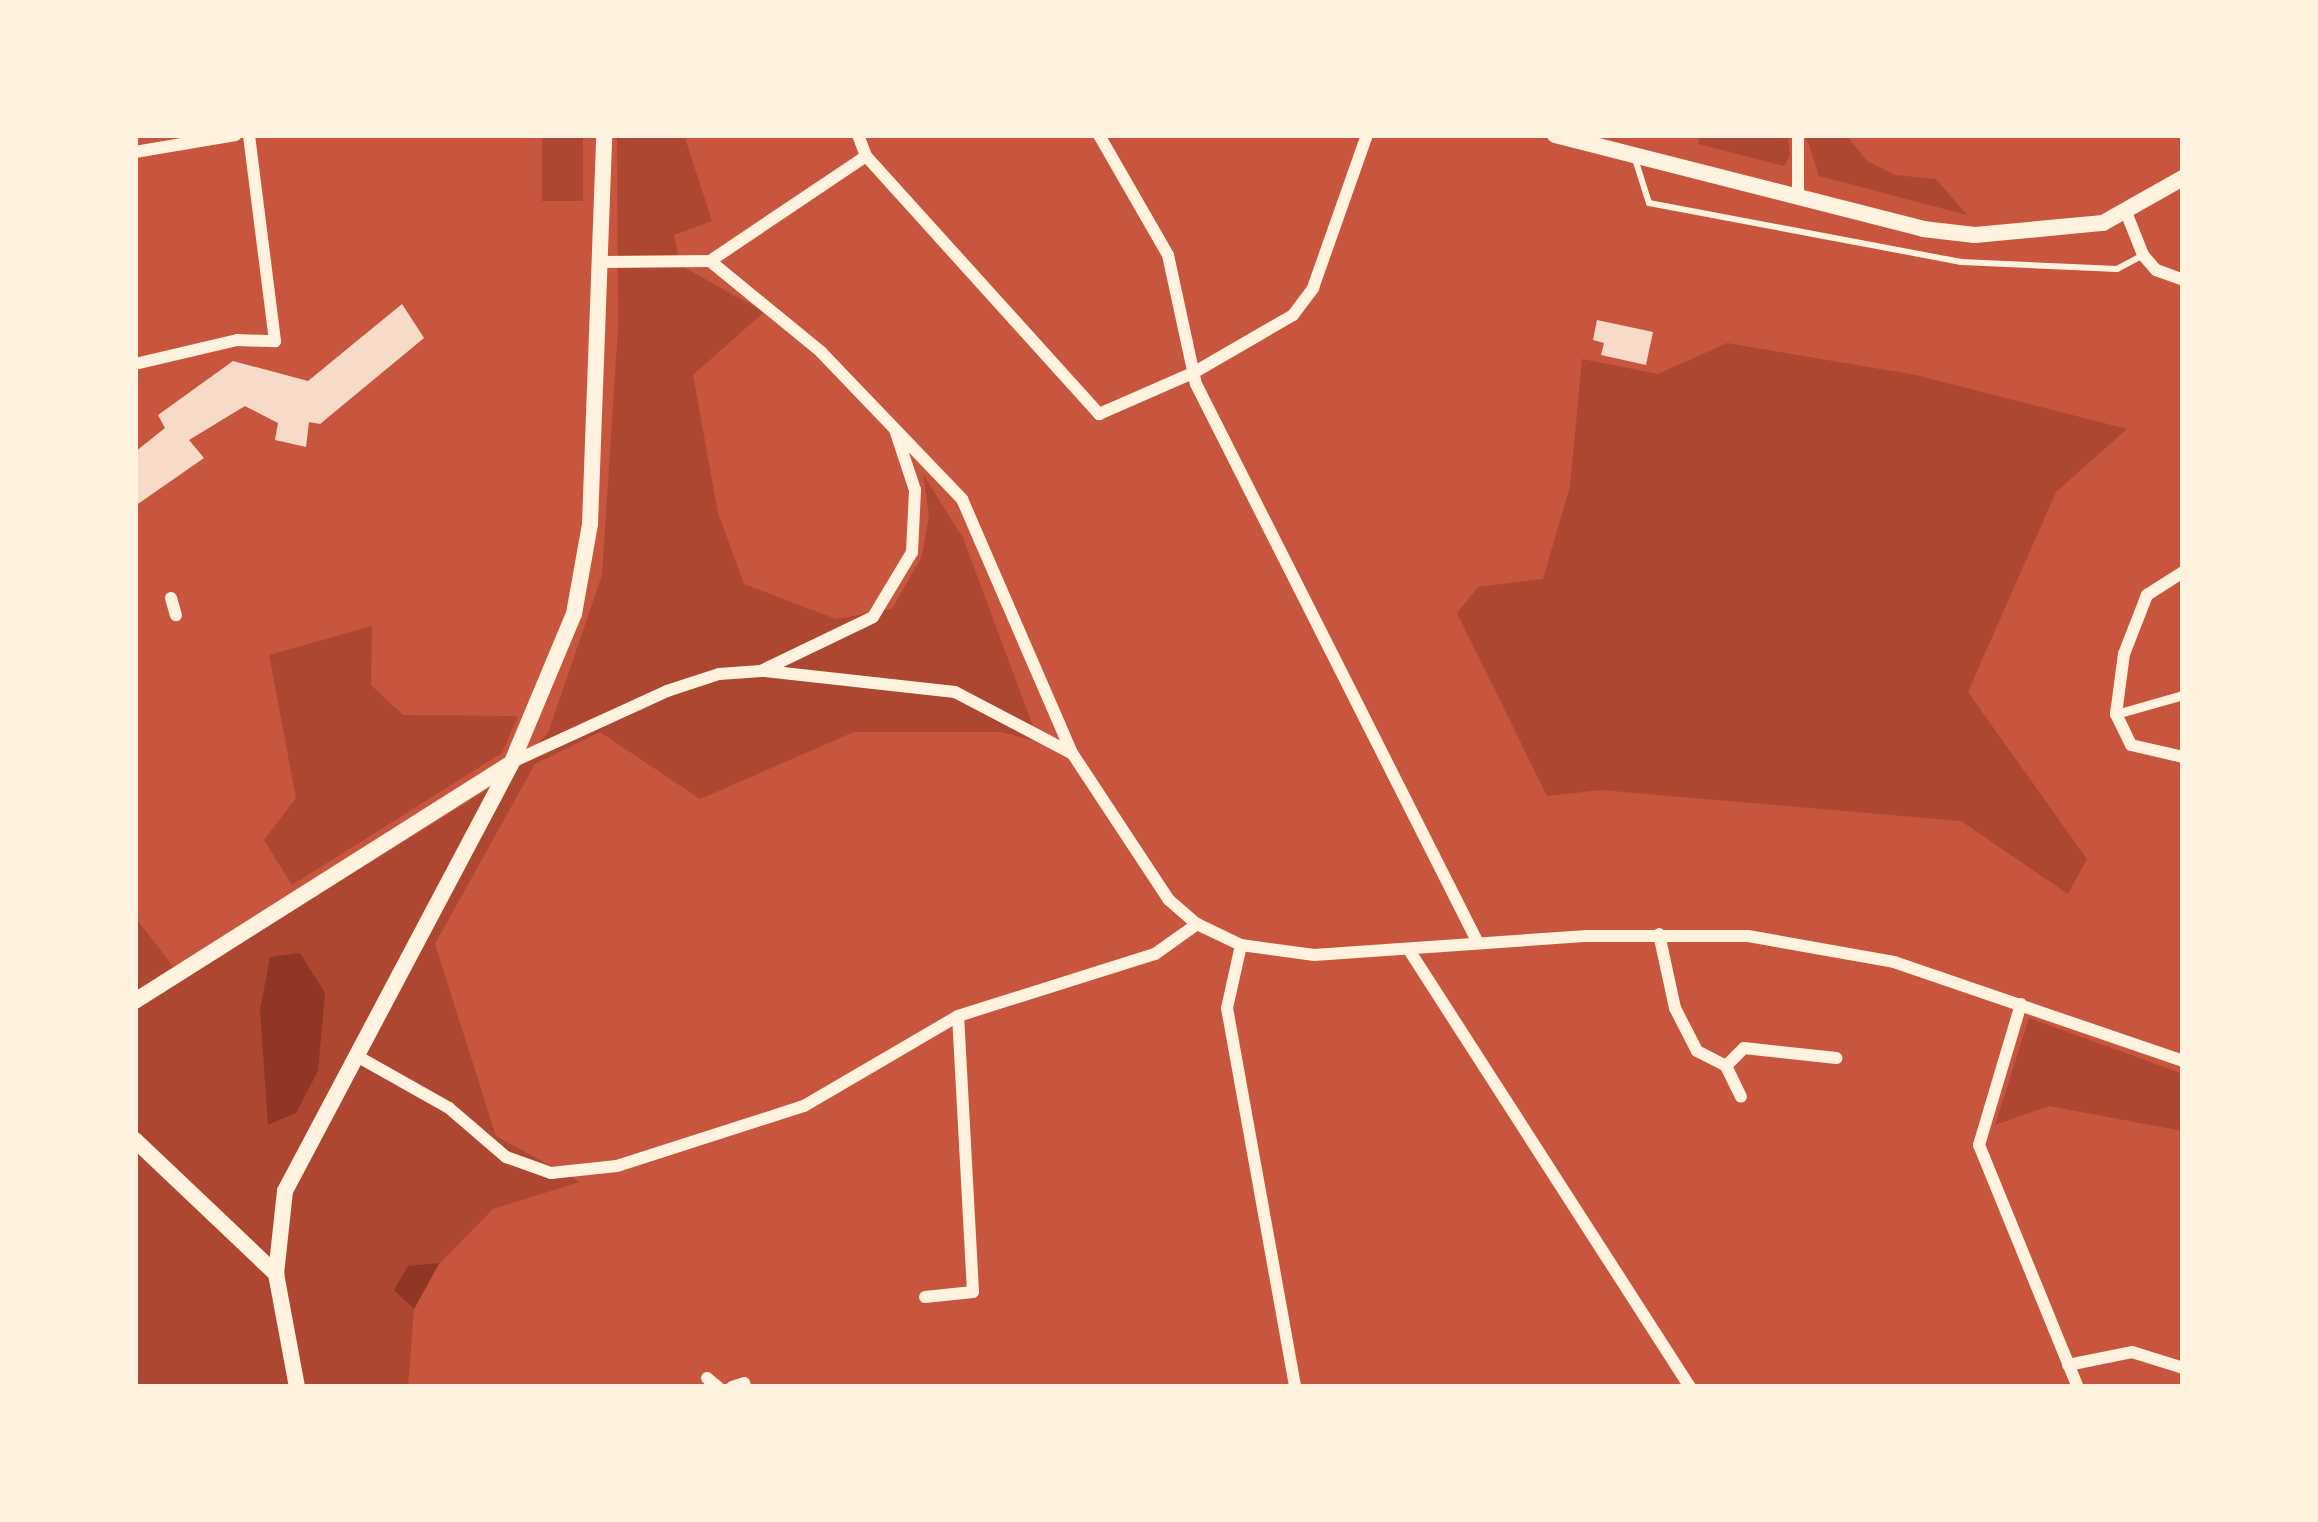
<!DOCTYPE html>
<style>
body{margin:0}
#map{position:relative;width:2318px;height:1522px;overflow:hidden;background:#c8553d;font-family:"Asap Condensed",sans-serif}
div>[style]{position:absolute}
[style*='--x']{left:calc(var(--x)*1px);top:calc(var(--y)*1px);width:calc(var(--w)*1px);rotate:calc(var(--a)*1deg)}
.green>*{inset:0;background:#ae4732;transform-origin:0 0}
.water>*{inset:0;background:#8f3625}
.building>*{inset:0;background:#f7dbc8}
.service>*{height:6px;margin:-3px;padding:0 3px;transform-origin:3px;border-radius:3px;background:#fff3e0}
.pedestrian>*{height:9px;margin:-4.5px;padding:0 4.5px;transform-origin:4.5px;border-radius:4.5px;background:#fff3e0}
.minor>*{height:12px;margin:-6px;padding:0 6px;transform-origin:6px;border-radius:6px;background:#fff3e0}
.secondary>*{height:16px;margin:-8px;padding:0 8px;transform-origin:8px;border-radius:8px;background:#fff3e0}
span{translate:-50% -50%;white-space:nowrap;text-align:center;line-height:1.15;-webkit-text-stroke:10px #fff3e0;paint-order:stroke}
.frame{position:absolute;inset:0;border:138px solid #fff3e0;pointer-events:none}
</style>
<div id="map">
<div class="green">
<div style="left:542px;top:135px;width:41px;height:66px"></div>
<div style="clip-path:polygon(617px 135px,684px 135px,712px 221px,674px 235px,680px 265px,764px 312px,693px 375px,718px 513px,744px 584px,836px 619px,892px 609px,922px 556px,929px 515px,923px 474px,963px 538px,1039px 742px,1000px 732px,854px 732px,700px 799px,600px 732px,535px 764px,435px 944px,496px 1136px,580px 1182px,493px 1209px,440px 1263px,414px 1309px,408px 1387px,135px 1387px,135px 917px,183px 979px,508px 777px,548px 733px,602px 575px,618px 328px)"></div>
<div style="clip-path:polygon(1700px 135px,1788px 135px,1790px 156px,1784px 166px,1698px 144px)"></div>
<div style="clip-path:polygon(1806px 135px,1846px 135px,1867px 161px,1895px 175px,1936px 179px,1967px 215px,1819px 176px)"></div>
<div style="clip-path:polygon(1727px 343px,1916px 375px,2127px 429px,2056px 492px,1968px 692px,2087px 859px,2068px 894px,1961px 821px,1601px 790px,1547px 796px,1457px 613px,1478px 587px,1543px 579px,1570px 486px,1582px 359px,1658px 374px)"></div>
<div style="clip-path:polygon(372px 626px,371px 685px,403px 715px,518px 716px,502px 753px,292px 885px,264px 840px,296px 798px,269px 655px)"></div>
<div style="clip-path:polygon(2029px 1018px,2183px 1074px,2183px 1131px,2049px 1106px,1995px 1125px)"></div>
</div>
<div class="water">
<div style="clip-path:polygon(300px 953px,325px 993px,318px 1071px,296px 1113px,268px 1125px,260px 1010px,270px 957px)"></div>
<div style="clip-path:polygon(439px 1263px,414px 1309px,394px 1290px,408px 1266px)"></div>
</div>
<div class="building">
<div style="clip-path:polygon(402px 304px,424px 338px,320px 424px,309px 422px,306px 447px,275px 440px,278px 423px,245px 406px,189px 440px,204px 458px,135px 506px,135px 452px,165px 428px,158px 415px,233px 361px,308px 381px)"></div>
<div style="clip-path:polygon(1597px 320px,1653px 332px,1646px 365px,1601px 355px,1604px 343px,1593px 340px)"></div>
</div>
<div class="service">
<div style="--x:1636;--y:162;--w:43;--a:72.4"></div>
<div style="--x:1649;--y:203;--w:318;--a:10.7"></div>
<div style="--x:1961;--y:262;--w:156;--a:2.6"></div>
<div style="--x:2117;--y:269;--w:27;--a:-28"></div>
</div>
<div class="pedestrian">
<div style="--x:2116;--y:714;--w:70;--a:-15.8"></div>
</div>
<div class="minor">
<div style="--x:858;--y:135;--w:22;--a:69"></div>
<div style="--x:1099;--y:135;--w:138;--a:60.1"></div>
<div style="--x:1168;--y:255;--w:132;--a:77.8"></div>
<div style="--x:1196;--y:384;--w:626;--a:63.23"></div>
<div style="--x:1798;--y:135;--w:57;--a:90"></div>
<div style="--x:135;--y:152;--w:102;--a:-9.6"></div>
<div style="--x:2126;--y:212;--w:46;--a:68.4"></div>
<div style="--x:2143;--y:255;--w:20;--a:49"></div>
<div style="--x:2156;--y:270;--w:29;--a:20"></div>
<div style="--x:710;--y:261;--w:188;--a:-33.9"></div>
<div style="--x:866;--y:156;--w:348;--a:47.9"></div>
<div style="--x:1099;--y:414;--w:103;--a:-23.6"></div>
<div style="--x:1193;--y:373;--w:116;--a:-30.1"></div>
<div style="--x:1293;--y:315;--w:34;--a:-53"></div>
<div style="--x:1313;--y:288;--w:162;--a:-70.6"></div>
<div style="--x:601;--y:262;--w:109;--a:-0.5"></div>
<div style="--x:710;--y:261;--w:144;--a:39.3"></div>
<div style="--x:821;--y:352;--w:204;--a:46.2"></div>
<div style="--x:962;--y:499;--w:277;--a:66.6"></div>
<div style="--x:1072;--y:753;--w:176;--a:56.6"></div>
<div style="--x:1169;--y:900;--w:37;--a:41"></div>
<div style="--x:1197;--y:924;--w:49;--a:25.5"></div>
<div style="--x:1241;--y:945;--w:74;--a:7.8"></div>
<div style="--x:1314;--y:955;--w:274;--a:-4"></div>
<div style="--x:1587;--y:936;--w:161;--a:0"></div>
<div style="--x:1748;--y:936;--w:148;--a:10.1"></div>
<div style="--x:1894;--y:962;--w:305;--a:18.9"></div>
<div style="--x:135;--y:364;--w:105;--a:-13.2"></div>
<div style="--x:237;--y:340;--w:38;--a:2"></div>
<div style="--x:275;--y:341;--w:208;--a:-97.2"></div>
<div style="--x:2183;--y:572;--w:43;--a:147.4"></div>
<div style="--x:2147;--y:595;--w:63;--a:111.3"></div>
<div style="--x:2124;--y:654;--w:61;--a:97.6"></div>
<div style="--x:2116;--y:714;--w:34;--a:64"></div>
<div style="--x:2131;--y:745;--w:53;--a:13"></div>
<div style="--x:171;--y:598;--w:18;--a:74"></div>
<div style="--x:765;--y:671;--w:191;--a:6.3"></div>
<div style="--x:955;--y:692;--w:131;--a:27.7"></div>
<div style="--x:512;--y:762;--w:170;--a:-24.6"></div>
<div style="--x:667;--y:691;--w:55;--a:-18.1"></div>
<div style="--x:719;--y:674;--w:42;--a:-4.1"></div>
<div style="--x:761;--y:671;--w:124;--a:-25.7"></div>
<div style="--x:873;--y:617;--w:76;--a:-59"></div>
<div style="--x:912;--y:552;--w:62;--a:-87.2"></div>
<div style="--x:915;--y:490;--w:63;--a:-108.4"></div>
<div style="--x:1659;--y:934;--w:76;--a:77.8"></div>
<div style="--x:1675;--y:1008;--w:48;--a:62.9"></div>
<div style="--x:1697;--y:1051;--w:33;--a:27"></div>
<div style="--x:1726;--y:1066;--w:34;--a:64"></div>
<div style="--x:1241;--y:945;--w:65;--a:102.5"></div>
<div style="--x:1227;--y:1008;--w:385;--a:79.8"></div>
<div style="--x:1409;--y:950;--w:520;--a:57.26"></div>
<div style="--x:2021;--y:1004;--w:147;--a:106.6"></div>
<div style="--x:1979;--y:1145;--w:261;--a:67.8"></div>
<div style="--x:355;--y:1055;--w:108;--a:29.4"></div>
<div style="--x:449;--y:1108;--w:75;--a:40.7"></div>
<div style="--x:506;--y:1157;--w:48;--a:19.6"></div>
<div style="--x:551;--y:1173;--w:66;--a:-6.1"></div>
<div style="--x:617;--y:1166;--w:196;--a:-17.8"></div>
<div style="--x:804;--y:1106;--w:178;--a:-30.3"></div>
<div style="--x:958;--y:1016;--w:207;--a:-17.5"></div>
<div style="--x:1155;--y:954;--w:52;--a:-35.5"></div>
<div style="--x:1726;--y:1066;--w:25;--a:-45"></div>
<div style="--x:1744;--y:1048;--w:93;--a:6.2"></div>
<div style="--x:925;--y:1297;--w:48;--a:-5.9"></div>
<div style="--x:973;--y:1292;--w:276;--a:-93.1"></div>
<div style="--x:2068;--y:1365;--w:65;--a:-11.5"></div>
<div style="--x:2132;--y:1352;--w:53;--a:17.4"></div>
<div style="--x:707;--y:1378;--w:14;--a:39"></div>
<div style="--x:732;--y:1387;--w:13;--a:-18"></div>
</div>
<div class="secondary">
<div style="--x:1555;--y:135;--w:380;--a:14.3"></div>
<div style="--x:1923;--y:229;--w:52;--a:6.6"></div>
<div style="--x:1975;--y:235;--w:129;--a:-5.4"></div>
<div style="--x:2103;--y:223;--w:92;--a:-29.4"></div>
<div style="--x:135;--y:1001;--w:445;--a:-32.3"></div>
<div style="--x:135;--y:1140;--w:195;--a:43.5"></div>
<div style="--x:297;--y:1387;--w:115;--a:-100.5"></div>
<div style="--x:276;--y:1274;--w:83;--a:-83.8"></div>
<div style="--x:285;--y:1191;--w:485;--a:-62.1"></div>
<div style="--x:512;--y:762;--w:160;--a:-67.3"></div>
<div style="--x:574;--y:614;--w:91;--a:-79.9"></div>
<div style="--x:590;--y:524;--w:389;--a:-87.9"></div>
</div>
<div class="frame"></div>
</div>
